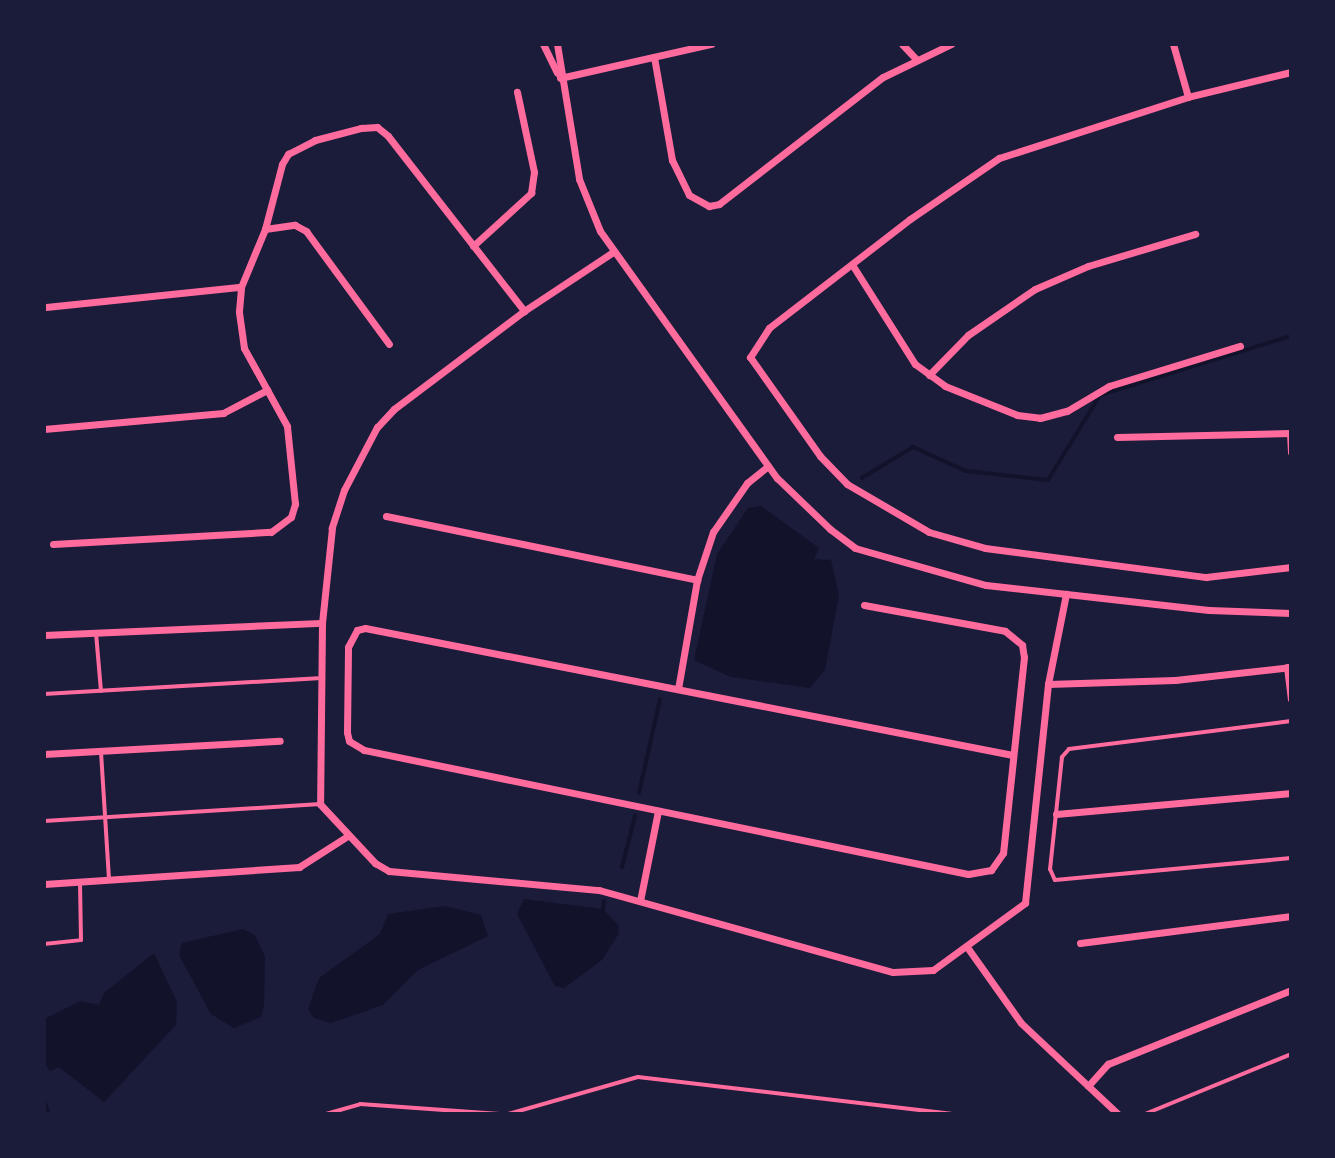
<!DOCTYPE html>
<style>
body{margin:0}
#map{position:relative;width:1335px;height:1158px;overflow:hidden;background:#1b1b3a;font-family:Spectral,serif}
div>[style]{position:absolute}
[style*='--x']{left:calc(var(--x)*1px);top:calc(var(--y)*1px);width:calc(var(--w)*1px);rotate:calc(var(--a)*1deg)}
.water>*{inset:0;background:#12122b}
.stream>*{height:4px;margin:-2px;padding:0 2px;transform-origin:2px;border-radius:2px;background:#12122b}
.service>*{height:4px;margin:-2px;padding:0 2px;transform-origin:2px;border-radius:2px;background:#ff6b9d}
.minor>*{height:7px;margin:-3.5px;padding:0 3.5px;transform-origin:3.5px;border-radius:3.5px;background:#ff6b9d}
span{translate:-50% -50%;white-space:nowrap;text-align:center;line-height:1.15;-webkit-text-stroke:8px #1b1b3a;paint-order:stroke}
.frame{position:absolute;inset:0;border:46px solid #1b1b3a;pointer-events:none}
</style>
<div id="map">
<div class="water">
<div style="clip-path:polygon(761px 506px,819px 548px,814px 559px,831px 560px,839px 595px,825px 670px,810px 688px,731px 677px,694px 660px,717px 554px,748px 508px)"></div>
<div style="clip-path:polygon(524px 899px,603px 909px,619px 926px,618px 935px,602px 960px,564px 988px,555px 986px,517px 914px)"></div>
<div style="clip-path:polygon(445px 906px,481px 915px,488px 936px,418px 970px,383px 1005px,331px 1023px,314px 1018px,308px 1009px,319px 978px,380px 934px,388px 914px)"></div>
<div style="clip-path:polygon(243px 929px,255px 935px,265px 957px,264px 1005px,261px 1017px,234px 1028px,211px 1014px,179px 955px,182px 943px)"></div>
<div style="clip-path:polygon(154px 953px,177px 1002px,176px 1025px,104px 1102px,59px 1067px,50px 1071px,44px 1062px,44px 1019px,81px 1001px,99px 1005px,104px 993px)"></div>
</div>
<div class="stream">
<div style="--x:862;--y:478;--w:60;--a:-31.3"></div>
<div style="--x:913;--y:447;--w:58;--a:24.4"></div>
<div style="--x:966;--y:471;--w:82;--a:6.3"></div>
<div style="--x:1048;--y:480;--w:100;--a:-58.5"></div>
<div style="--x:1100;--y:395;--w:200;--a:-17.2"></div>
<div style="--x:639;--y:793;--w:96;--a:-77.4"></div>
<div style="--x:622;--y:867;--w:53;--a:-75.7"></div>
<div style="--x:603;--y:909;--w:8;--a:-83"></div>
<div style="--x:44;--y:1101;--w:14;--a:69"></div>
</div>
<div class="service">
<div style="--x:96;--y:633;--w:58;--a:85.1"></div>
<div style="--x:44;--y:694;--w:274;--a:-3.3"></div>
<div style="--x:1291;--y:721;--w:224;--a:172.8"></div>
<div style="--x:1069;--y:749;--w:11;--a:131"></div>
<div style="--x:1062;--y:757;--w:113;--a:96.1"></div>
<div style="--x:1050;--y:869;--w:12;--a:66"></div>
<div style="--x:1055;--y:880;--w:237;--a:-5.3"></div>
<div style="--x:101;--y:752;--w:128;--a:86.4"></div>
<div style="--x:44;--y:821;--w:277;--a:-3.5"></div>
<div style="--x:44;--y:944;--w:37;--a:-6"></div>
<div style="--x:81;--y:940;--w:58;--a:-91"></div>
<div style="--x:326;--y:1114;--w:35;--a:-16"></div>
<div style="--x:360;--y:1104;--w:140;--a:4.1"></div>
<div style="--x:508;--y:1114;--w:135;--a:-15.9"></div>
<div style="--x:638;--y:1077;--w:315;--a:6.7"></div>
<div style="--x:1145;--y:1114;--w:158;--a:-22.3"></div>
</div>
<div class="minor">
<div style="--x:543;--y:44;--w:32;--a:64"></div>
<div style="--x:557;--y:44;--w:137;--a:80.7"></div>
<div style="--x:579;--y:179;--w:56;--a:68"></div>
<div style="--x:600;--y:231;--w:304;--a:54.4"></div>
<div style="--x:777;--y:478;--w:74;--a:43.9"></div>
<div style="--x:830;--y:529;--w:31;--a:37"></div>
<div style="--x:855;--y:548;--w:136;--a:15.8"></div>
<div style="--x:986;--y:585;--w:224;--a:6.4"></div>
<div style="--x:1209;--y:610;--w:82;--a:2.1"></div>
<div style="--x:902;--y:44;--w:21;--a:47"></div>
<div style="--x:1173;--y:44;--w:55;--a:74.2"></div>
<div style="--x:654;--y:57;--w:105;--a:80.1"></div>
<div style="--x:672;--y:160;--w:39;--a:64"></div>
<div style="--x:689;--y:195;--w:23;--a:29"></div>
<div style="--x:709;--y:206;--w:10;--a:-11"></div>
<div style="--x:719;--y:204;--w:207;--a:-37.8"></div>
<div style="--x:883;--y:77;--w:76;--a:-25.9"></div>
<div style="--x:1291;--y:72;--w:106;--a:166.4"></div>
<div style="--x:1188;--y:97;--w:199;--a:162.1"></div>
<div style="--x:999;--y:158;--w:108;--a:145.6"></div>
<div style="--x:910;--y:219;--w:178;--a:142.3"></div>
<div style="--x:769;--y:328;--w:35;--a:123"></div>
<div style="--x:750;--y:357;--w:121;--a:54.7"></div>
<div style="--x:820;--y:456;--w:39;--a:46"></div>
<div style="--x:847;--y:484;--w:95;--a:30.3"></div>
<div style="--x:929;--y:532;--w:58;--a:15.9"></div>
<div style="--x:985;--y:548;--w:223;--a:7.5"></div>
<div style="--x:1206;--y:577;--w:86;--a:-6.7"></div>
<div style="--x:560;--y:78;--w:155;--a:-12.7"></div>
<div style="--x:265;--y:229;--w:30;--a:-8"></div>
<div style="--x:295;--y:225;--w:13;--a:29"></div>
<div style="--x:306;--y:231;--w:140;--a:53.7"></div>
<div style="--x:473;--y:246;--w:79;--a:-42.4"></div>
<div style="--x:531;--y:193;--w:21;--a:-82"></div>
<div style="--x:534;--y:172;--w:82;--a:-102"></div>
<div style="--x:613;--y:252;--w:107;--a:146.5"></div>
<div style="--x:524;--y:311;--w:163;--a:143"></div>
<div style="--x:394;--y:409;--w:25;--a:133"></div>
<div style="--x:377;--y:427;--w:71;--a:117.6"></div>
<div style="--x:344;--y:490;--w:40;--a:108"></div>
<div style="--x:332;--y:528;--w:96;--a:96"></div>
<div style="--x:322;--y:623;--w:181;--a:90.6"></div>
<div style="--x:320;--y:804;--w:81;--a:47"></div>
<div style="--x:375;--y:863;--w:16;--a:30"></div>
<div style="--x:389;--y:871;--w:211;--a:5.2"></div>
<div style="--x:599;--y:890;--w:305;--a:15.6"></div>
<div style="--x:893;--y:972;--w:40;--a:-2.9"></div>
<div style="--x:933;--y:970;--w:114;--a:-36.1"></div>
<div style="--x:1025;--y:903;--w:220;--a:-84"></div>
<div style="--x:1048;--y:684;--w:92;--a:-78.7"></div>
<div style="--x:853;--y:266;--w:116;--a:57.7"></div>
<div style="--x:915;--y:364;--w:37;--a:36"></div>
<div style="--x:945;--y:386;--w:78;--a:21.9"></div>
<div style="--x:1017;--y:415;--w:23;--a:7"></div>
<div style="--x:1040;--y:418;--w:28;--a:-15"></div>
<div style="--x:1067;--y:411;--w:49;--a:-30.8"></div>
<div style="--x:1109;--y:386;--w:137;--a:-17"></div>
<div style="--x:46;--y:307;--w:196;--a:-5.9"></div>
<div style="--x:929;--y:375;--w:56;--a:-45.7"></div>
<div style="--x:968;--y:335;--w:81;--a:-34.5"></div>
<div style="--x:1035;--y:289;--w:58;--a:-23.5"></div>
<div style="--x:1088;--y:266;--w:112;--a:-16.7"></div>
<div style="--x:44;--y:429;--w:180;--a:-5.1"></div>
<div style="--x:223;--y:413;--w:50;--a:-27.6"></div>
<div style="--x:1290;--y:433;--w:19;--a:87"></div>
<div style="--x:1117;--y:437;--w:174;--a:-1.3"></div>
<div style="--x:386;--y:516;--w:318;--a:11.6"></div>
<div style="--x:53;--y:544;--w:218;--a:-3.2"></div>
<div style="--x:271;--y:532;--w:25;--a:-37"></div>
<div style="--x:291;--y:517;--w:14;--a:-73"></div>
<div style="--x:295;--y:504;--w:78;--a:-95.9"></div>
<div style="--x:287;--y:426;--w:89;--a:-118.9"></div>
<div style="--x:244;--y:348;--w:37;--a:-98"></div>
<div style="--x:239;--y:311;--w:24;--a:-85"></div>
<div style="--x:241;--y:287;--w:63;--a:-67.5"></div>
<div style="--x:265;--y:229;--w:67;--a:-75.3"></div>
<div style="--x:282;--y:164;--w:12;--a:-59"></div>
<div style="--x:288;--y:154;--w:30;--a:-27"></div>
<div style="--x:315;--y:140;--w:48;--a:-14.6"></div>
<div style="--x:361;--y:128;--w:16;--a:-4"></div>
<div style="--x:377;--y:127;--w:14;--a:39"></div>
<div style="--x:388;--y:136;--w:222;--a:52.1"></div>
<div style="--x:864;--y:605;--w:143;--a:10.4"></div>
<div style="--x:1005;--y:631;--w:22;--a:39"></div>
<div style="--x:1022;--y:645;--w:12;--a:81"></div>
<div style="--x:1024;--y:657;--w:197;--a:96.1"></div>
<div style="--x:1003;--y:853;--w:21;--a:125"></div>
<div style="--x:991;--y:870;--w:23;--a:170"></div>
<div style="--x:968;--y:874;--w:617;--a:-168.4"></div>
<div style="--x:364;--y:750;--w:17;--a:-149"></div>
<div style="--x:349;--y:741;--w:9;--a:-103"></div>
<div style="--x:347;--y:732;--w:85;--a:-89.3"></div>
<div style="--x:348;--y:647;--w:19;--a:-62"></div>
<div style="--x:357;--y:630;--w:8;--a:-14"></div>
<div style="--x:365;--y:628;--w:660;--a:11.09"></div>
<div style="--x:44;--y:635;--w:278;--a:-2.5"></div>
<div style="--x:1287;--y:667;--w:32;--a:83"></div>
<div style="--x:1048;--y:684;--w:127;--a:-1.8"></div>
<div style="--x:1175;--y:680;--w:117;--a:-6.4"></div>
<div style="--x:678;--y:689;--w:111;--a:-80.1"></div>
<div style="--x:697;--y:580;--w:51;--a:-71.6"></div>
<div style="--x:713;--y:532;--w:60;--a:-55.2"></div>
<div style="--x:747;--y:483;--w:27;--a:-39"></div>
<div style="--x:44;--y:754;--w:236;--a:-3.2"></div>
<div style="--x:1056;--y:814;--w:236;--a:-5.1"></div>
<div style="--x:44;--y:884;--w:256;--a:-3.8"></div>
<div style="--x:299;--y:867;--w:56;--a:-32.6"></div>
<div style="--x:640;--y:901;--w:92;--a:-78.7"></div>
<div style="--x:1080;--y:943;--w:213;--a:-7.3"></div>
<div style="--x:967;--y:947;--w:93;--a:54.6"></div>
<div style="--x:1021;--y:1023;--w:133;--a:43.2"></div>
<div style="--x:1088;--y:1086;--w:30;--a:-48"></div>
<div style="--x:1108;--y:1064;--w:197;--a:-22"></div>
</div>
<div class="frame"></div>
</div>
